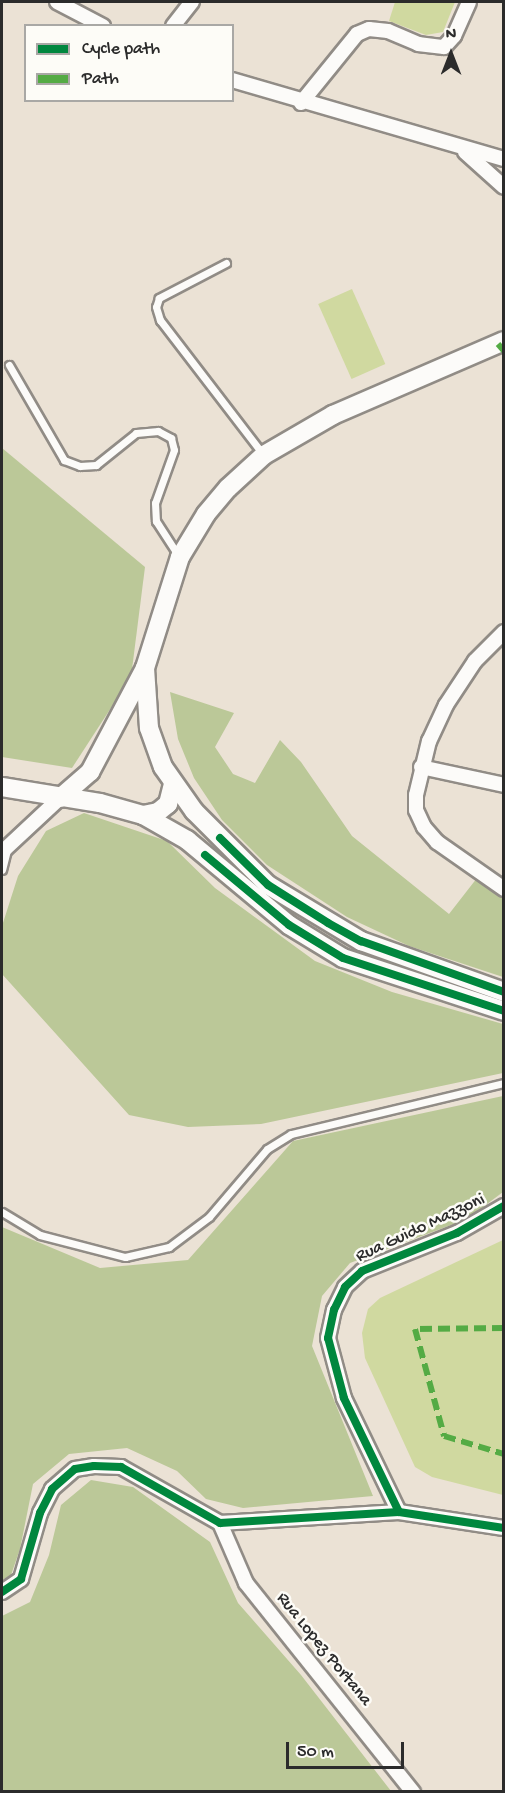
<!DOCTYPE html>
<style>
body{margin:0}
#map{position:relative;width:505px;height:1793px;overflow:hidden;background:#ebe2d5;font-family:"Gochi Hand",sans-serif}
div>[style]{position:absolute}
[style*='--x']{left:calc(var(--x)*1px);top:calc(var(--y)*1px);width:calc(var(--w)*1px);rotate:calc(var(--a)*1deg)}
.green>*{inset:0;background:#d0d9a0;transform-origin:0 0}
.forest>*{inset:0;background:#bbc898}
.roads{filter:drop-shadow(2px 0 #918c86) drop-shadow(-2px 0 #918c86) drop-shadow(0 2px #918c86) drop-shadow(0 -2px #918c86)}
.service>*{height:7px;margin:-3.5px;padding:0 3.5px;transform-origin:3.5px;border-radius:3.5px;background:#fcfbf9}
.minor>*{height:14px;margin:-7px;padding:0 7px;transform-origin:7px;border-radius:7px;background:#fcfbf9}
.secondary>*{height:18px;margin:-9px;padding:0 9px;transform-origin:9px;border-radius:9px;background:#fcfbf9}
.quiet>*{height:6px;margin-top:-3px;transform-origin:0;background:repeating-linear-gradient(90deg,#54ab44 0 12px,transparent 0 18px)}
.cycleway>*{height:8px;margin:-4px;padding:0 4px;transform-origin:4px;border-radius:4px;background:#00873e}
span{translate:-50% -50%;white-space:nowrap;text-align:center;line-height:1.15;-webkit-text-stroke:5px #fdfcf7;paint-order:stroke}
.street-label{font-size:18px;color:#2b2b2b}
.frame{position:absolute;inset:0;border:3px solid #2b2b2b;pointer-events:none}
.legend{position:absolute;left:24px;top:24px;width:210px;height:78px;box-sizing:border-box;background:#fdfcf7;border:2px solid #a9a8a5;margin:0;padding:8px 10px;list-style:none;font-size:18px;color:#2b2b2b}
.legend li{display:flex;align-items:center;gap:12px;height:30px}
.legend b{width:30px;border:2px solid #a9a8a5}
.north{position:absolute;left:421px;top:24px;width:60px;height:60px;-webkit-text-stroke:4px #fdfcf7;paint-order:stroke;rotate:0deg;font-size:16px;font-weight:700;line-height:24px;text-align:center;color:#2b2b2b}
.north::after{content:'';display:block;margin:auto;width:21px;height:27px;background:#2b2b2b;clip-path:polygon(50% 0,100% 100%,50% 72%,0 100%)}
.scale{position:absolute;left:286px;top:1742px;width:118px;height:27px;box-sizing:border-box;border:3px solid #2b2b2b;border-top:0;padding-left:8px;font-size:18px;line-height:21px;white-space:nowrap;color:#2b2b2b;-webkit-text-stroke:4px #fdfcf7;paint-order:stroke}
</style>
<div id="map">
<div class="green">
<div style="clip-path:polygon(395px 2px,455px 2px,443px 32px,426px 35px,389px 21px)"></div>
<div style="left:352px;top:289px;width:82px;height:37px;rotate:66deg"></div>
<div style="clip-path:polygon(503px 1240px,503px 1495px,432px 1477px,415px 1467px,365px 1358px,362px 1333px,368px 1309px,380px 1298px)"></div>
</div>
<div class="forest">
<div style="clip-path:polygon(2px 448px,145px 567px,131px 677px,72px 768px,2px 757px)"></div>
<div style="clip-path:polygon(170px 692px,234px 713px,215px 747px,233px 774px,255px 783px,280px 740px,301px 762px,352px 836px,449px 914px,477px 878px,503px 898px,503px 977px,409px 946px,347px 917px,267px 865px,222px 820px,194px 778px,178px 739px)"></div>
<div style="clip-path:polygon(84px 813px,167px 841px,215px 888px,315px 961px,392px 992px,503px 1024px,503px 1073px,261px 1124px,188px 1127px,129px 1115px,2px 974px,2px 926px,18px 876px,46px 831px)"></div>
<div style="clip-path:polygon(503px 1096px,503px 1192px,467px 1219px,350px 1263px,322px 1296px,312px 1346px,373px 1496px,243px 1508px,206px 1499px,177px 1471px,127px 1448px,69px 1454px,33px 1484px,20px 1549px,11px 1575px,2px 1580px,2px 1227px,100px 1268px,188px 1260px,293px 1141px)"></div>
<div style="clip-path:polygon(91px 1480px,133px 1487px,210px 1542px,238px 1603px,301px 1675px,391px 1791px,2px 1791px,2px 1616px,30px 1602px,49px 1555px,61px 1505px)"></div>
</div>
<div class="roads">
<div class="service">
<div style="--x:226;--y:263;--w:76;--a:152.4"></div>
<div style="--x:159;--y:298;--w:9;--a:108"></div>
<div style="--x:156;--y:307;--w:14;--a:73"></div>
<div style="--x:160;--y:320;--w:169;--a:52.5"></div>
<div style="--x:9;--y:365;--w:110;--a:59.9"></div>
<div style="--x:64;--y:460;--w:17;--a:21"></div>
<div style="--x:80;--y:466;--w:16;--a:-4"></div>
<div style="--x:96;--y:465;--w:51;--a:-38.7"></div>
<div style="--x:136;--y:433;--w:22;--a:-5"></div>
<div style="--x:158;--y:431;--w:15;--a:28"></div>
<div style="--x:171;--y:438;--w:12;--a:76"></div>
<div style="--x:174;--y:450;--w:56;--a:109.7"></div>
<div style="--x:155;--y:503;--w:18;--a:87"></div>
<div style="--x:156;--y:521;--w:40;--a:57.1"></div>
<div style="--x:2;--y:870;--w:21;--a:-76"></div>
<div style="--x:2;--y:1212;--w:44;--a:31.2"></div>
<div style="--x:40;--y:1235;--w:88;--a:14.5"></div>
<div style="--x:125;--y:1257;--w:45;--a:-12.8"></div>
<div style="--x:169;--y:1247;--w:50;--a:-36.9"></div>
<div style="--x:209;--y:1217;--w:89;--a:-49.5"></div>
<div style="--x:267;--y:1149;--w:28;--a:-32"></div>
<div style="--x:291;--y:1134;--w:219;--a:-13.5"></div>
</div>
<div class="minor">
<div style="--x:57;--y:2;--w:52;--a:27.6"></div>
<div style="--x:173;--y:26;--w:31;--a:-52"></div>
<div style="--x:232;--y:80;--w:283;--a:16.2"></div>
<div style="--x:301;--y:103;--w:89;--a:-50.9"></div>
<div style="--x:357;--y:34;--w:13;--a:-23"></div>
<div style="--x:369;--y:29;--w:19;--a:6"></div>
<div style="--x:388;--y:31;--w:33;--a:23"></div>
<div style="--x:418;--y:44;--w:26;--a:7"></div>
<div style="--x:444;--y:47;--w:15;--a:-48"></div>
<div style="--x:454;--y:36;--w:37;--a:-66"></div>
<div style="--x:465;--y:152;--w:52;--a:41.9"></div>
<div style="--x:504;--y:632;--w:41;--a:135"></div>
<div style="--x:475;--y:661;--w:53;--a:123.4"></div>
<div style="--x:446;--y:705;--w:40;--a:115"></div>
<div style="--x:429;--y:741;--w:56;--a:103.5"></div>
<div style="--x:416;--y:795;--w:15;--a:90"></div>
<div style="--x:416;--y:810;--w:19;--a:65"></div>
<div style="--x:424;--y:827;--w:20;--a:49"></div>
<div style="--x:437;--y:842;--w:82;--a:35"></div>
<div style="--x:421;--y:767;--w:85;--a:12.2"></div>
<div style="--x:2;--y:852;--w:79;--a:-43"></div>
<div style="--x:399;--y:1512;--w:127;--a:-115.8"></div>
<div style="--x:344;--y:1398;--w:62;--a:-104.9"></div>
<div style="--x:328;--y:1338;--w:29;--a:-78"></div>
<div style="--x:334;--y:1310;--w:25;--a:-64"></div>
<div style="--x:345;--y:1287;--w:23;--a:-43"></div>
<div style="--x:362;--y:1271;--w:102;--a:-21.8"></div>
<div style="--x:457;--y:1233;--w:54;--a:-29.9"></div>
<div style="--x:220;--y:1523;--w:65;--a:66.6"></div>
<div style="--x:246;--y:1583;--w:268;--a:51.4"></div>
<div style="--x:2;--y:1592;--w:23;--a:-34"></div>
<div style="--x:21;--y:1579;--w:69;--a:-73.9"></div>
<div style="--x:40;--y:1513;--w:27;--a:-63"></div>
<div style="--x:52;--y:1489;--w:30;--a:-41"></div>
<div style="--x:75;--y:1469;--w:19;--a:-9"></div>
<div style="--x:94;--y:1466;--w:27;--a:2"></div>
<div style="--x:121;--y:1467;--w:114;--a:29.5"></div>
<div style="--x:220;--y:1523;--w:179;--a:-3.5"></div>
<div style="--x:399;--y:1512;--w:106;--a:8.7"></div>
</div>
<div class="secondary">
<div style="--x:145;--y:668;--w:60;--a:86.2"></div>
<div style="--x:149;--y:728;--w:41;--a:70.3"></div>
<div style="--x:163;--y:767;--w:54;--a:54.8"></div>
<div style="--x:194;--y:811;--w:105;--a:45"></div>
<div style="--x:268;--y:885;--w:109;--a:31.1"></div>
<div style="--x:361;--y:941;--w:152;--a:19.6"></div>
<div style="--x:2;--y:787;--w:99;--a:9.3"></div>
<div style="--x:100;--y:803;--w:45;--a:15.6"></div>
<div style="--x:143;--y:815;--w:51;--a:29.6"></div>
<div style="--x:187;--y:840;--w:133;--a:39.8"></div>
<div style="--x:289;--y:925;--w:63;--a:31.4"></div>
<div style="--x:343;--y:958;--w:169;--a:18.2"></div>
<div style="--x:60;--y:798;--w:40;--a:-41"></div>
<div style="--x:90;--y:772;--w:118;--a:-62.1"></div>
<div style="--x:145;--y:668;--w:116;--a:-72.5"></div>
<div style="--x:180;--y:557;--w:50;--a:-58.8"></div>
<div style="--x:206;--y:514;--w:34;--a:-50"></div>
<div style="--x:228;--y:488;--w:49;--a:-42.5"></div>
<div style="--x:264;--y:455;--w:80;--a:-30.1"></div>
<div style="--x:333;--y:415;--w:186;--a:-23.4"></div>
<div style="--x:143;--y:815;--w:15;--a:-11"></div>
<div style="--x:158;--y:812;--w:13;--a:-39"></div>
<div style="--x:168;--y:804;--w:21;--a:-76"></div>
</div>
</div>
<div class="quiet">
<div style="--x:498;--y:344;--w:9;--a:49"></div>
<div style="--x:504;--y:1328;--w:89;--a:179.4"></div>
<div style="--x:415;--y:1329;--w:111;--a:74.8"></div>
<div style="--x:444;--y:1436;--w:63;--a:16.7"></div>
</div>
<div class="cycleway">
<div style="--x:220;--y:838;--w:67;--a:44.4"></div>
<div style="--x:268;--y:885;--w:71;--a:32.3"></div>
<div style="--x:328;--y:923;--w:38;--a:29"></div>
<div style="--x:361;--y:941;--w:152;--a:19.6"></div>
<div style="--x:205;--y:855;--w:109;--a:39.8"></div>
<div style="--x:289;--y:925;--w:63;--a:31.4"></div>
<div style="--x:343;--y:958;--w:169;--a:18.2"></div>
<div style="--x:399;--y:1512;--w:127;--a:-115.8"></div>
<div style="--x:344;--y:1398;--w:62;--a:-104.9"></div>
<div style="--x:328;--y:1338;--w:29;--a:-78"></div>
<div style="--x:334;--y:1310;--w:25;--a:-64"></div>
<div style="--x:345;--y:1287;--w:23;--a:-43"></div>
<div style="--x:362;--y:1271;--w:102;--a:-21.8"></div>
<div style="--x:457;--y:1233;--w:54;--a:-29.9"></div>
<div style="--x:2;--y:1592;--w:23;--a:-34"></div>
<div style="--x:21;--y:1579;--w:69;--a:-73.9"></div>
<div style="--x:40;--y:1513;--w:27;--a:-63"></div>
<div style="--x:52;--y:1489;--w:30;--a:-41"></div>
<div style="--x:75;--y:1469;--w:19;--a:-9"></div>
<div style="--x:94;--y:1466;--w:27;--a:2"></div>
<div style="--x:121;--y:1467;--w:114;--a:29.5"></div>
<div style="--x:220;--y:1523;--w:179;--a:-3.5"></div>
<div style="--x:399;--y:1512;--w:106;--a:8.7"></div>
</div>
<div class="street-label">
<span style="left:421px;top:1229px;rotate:-25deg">Rua Guido Mazzoni</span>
<span style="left:323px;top:1650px;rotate:51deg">Rua Lopez Portana</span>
</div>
<div class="frame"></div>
<ul class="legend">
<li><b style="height:8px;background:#00873e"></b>Cycle path</li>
<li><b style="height:8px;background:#54ab44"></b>Path</li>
</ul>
<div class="north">N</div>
<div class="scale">50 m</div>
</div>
